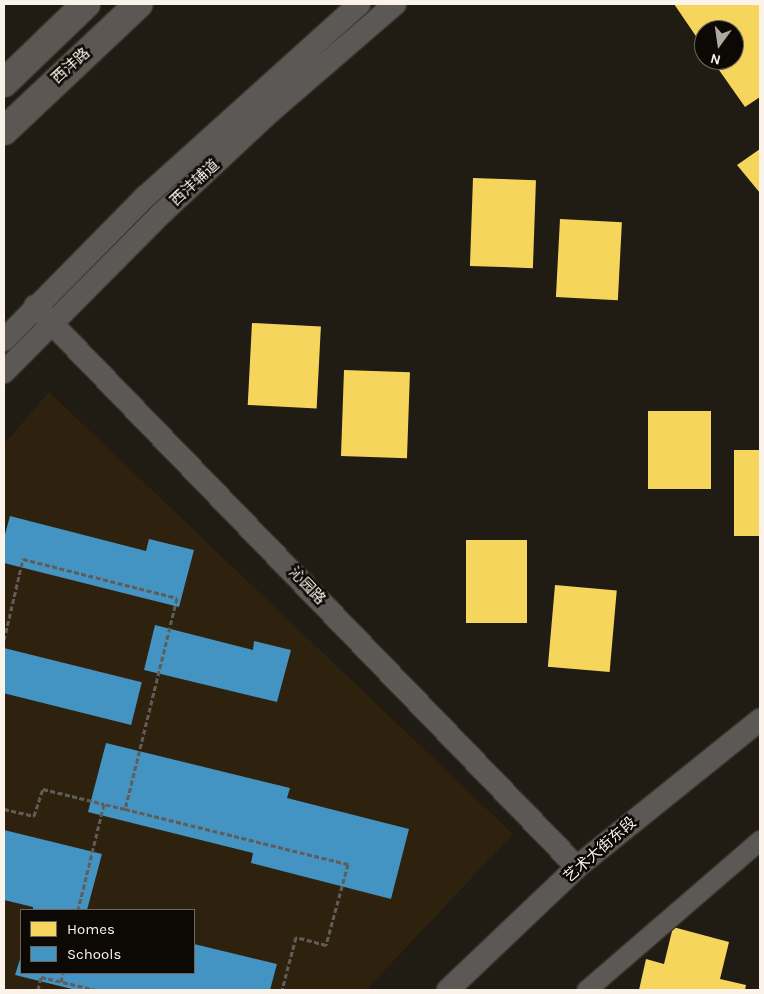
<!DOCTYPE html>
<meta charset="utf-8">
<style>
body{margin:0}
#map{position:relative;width:764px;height:994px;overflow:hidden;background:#211c13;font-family:Karla,"Noto Sans SC",sans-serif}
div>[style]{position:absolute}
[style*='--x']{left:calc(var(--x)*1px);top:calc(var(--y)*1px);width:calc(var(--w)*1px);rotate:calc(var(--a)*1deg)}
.built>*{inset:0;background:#2e210d}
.homes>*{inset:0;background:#f6d55c;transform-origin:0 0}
.schools>*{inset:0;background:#4393c3;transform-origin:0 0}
.path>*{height:3px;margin-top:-1.5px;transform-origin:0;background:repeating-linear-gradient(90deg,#605d59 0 5px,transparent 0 7.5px)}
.roads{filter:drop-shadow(1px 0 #3a352e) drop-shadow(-1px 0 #3a352e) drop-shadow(0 1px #3a352e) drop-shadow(0 -1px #3a352e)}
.minor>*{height:19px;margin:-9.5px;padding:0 9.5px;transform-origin:9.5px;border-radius:9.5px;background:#5c5856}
.tertiary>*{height:22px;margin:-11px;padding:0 11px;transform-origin:11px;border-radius:11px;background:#5c5856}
.trunk>*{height:28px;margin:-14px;padding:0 14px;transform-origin:14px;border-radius:14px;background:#5c5752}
span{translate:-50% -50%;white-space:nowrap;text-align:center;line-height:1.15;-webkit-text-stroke:5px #0c0803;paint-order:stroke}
.street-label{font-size:15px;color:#fbf3e9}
.frame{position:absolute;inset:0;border:5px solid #fbf3e9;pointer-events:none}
.legend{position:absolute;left:20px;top:909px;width:175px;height:65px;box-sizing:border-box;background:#0c0803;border:1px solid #6c665f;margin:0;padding:6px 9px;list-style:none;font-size:15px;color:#fbf3e9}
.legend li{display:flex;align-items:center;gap:10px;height:25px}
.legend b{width:25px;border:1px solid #6c665f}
.north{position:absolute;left:694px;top:20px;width:50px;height:50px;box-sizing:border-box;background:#0c0803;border:1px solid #6c665f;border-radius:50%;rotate:194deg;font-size:14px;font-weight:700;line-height:20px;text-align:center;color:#fbf3e9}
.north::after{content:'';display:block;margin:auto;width:18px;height:22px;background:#afa89e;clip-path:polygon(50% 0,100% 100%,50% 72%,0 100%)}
</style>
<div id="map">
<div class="built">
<div style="clip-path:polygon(evenodd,49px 392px,513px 834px,366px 990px,4px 990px,4px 444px,49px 392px,21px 910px,194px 910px,194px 973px,21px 973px,21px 910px)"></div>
</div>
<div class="homes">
<div style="clip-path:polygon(674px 4px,760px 4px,760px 97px,745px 107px,712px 60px,734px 60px,734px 30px,704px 30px,704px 48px)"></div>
<div style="clip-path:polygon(760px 149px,760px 193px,737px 165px)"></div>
<div style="left:473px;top:178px;width:63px;height:88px;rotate:2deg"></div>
<div style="left:560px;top:219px;width:62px;height:78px;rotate:3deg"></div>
<div style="left:252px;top:323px;width:69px;height:82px;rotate:3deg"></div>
<div style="left:344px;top:370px;width:66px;height:86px;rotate:2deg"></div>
<div style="left:648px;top:411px;width:63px;height:78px"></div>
<div style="left:734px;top:450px;width:26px;height:86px"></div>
<div style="left:466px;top:540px;width:61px;height:83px"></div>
<div style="left:555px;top:585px;width:62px;height:82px;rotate:5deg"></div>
<div style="clip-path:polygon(673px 927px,729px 942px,720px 979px,746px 985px,745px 990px,639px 990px,646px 959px,664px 964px)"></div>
</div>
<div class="schools">
<div style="clip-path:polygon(10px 516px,146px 551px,149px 539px,194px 550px,179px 607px,4px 563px,4px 538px)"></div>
<div style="clip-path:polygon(155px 625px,253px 650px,254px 641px,291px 650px,277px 702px,144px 670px)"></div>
<div style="left:4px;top:648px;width:142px;height:44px;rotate:14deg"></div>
<div style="clip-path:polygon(106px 743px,290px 788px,287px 798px,409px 829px,391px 899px,251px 863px,253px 853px,88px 812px)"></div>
<div style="clip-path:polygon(4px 830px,102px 854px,87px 910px,33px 910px,33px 907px,4px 900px)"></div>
<div style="clip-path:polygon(194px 944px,277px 964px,270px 990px,76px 990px,15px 975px,21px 956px,21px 973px,194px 973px)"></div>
</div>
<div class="path">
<div style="--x:4;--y:640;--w:83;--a:-76.8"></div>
<div style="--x:23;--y:559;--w:159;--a:14.2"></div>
<div style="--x:177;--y:598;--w:217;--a:103.8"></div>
<div style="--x:125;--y:809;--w:22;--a:-167"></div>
<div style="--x:104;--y:804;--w:109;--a:103.8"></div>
<div style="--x:4;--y:809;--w:31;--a:13"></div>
<div style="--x:34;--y:816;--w:28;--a:-72"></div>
<div style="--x:43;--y:789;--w:63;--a:13.8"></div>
<div style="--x:125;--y:809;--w:230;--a:13.9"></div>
<div style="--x:348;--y:864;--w:84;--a:105.2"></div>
<div style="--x:326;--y:945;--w:31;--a:-165"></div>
<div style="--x:296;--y:937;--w:55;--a:104.8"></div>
<div style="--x:61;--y:982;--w:9;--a:-77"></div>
<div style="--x:38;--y:990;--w:13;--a:-77"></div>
<div style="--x:41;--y:977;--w:57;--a:13.1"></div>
</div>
<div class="roads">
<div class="minor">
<div style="--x:586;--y:990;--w:230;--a:-40.8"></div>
</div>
<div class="tertiary">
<div style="--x:35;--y:306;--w:780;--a:45.99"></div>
<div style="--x:4;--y:340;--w:201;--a:-45.4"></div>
<div style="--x:145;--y:197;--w:288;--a:-42"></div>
<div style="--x:4;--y:372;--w:226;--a:-45.2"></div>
<div style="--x:163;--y:212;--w:146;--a:-43.1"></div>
<div style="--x:270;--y:112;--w:165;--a:-40.8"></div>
<div style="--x:448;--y:990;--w:178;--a:-43.6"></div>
<div style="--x:577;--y:867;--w:235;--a:-38.8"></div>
</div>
<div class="trunk">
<div style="--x:4;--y:83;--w:114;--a:-43.9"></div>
<div style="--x:4;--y:131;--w:185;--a:-43.3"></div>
</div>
</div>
<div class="street-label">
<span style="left:71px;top:66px;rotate:-42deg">西沣路</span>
<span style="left:195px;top:183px;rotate:-43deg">西沣辅道</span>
<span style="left:307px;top:586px;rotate:46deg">沁园路</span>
<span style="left:600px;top:850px;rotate:-41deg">艺术大街东段</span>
</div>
<div class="frame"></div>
<ul class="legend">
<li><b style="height:14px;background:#f6d55c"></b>Homes</li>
<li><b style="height:14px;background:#4393c3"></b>Schools</li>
</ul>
<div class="north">N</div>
</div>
